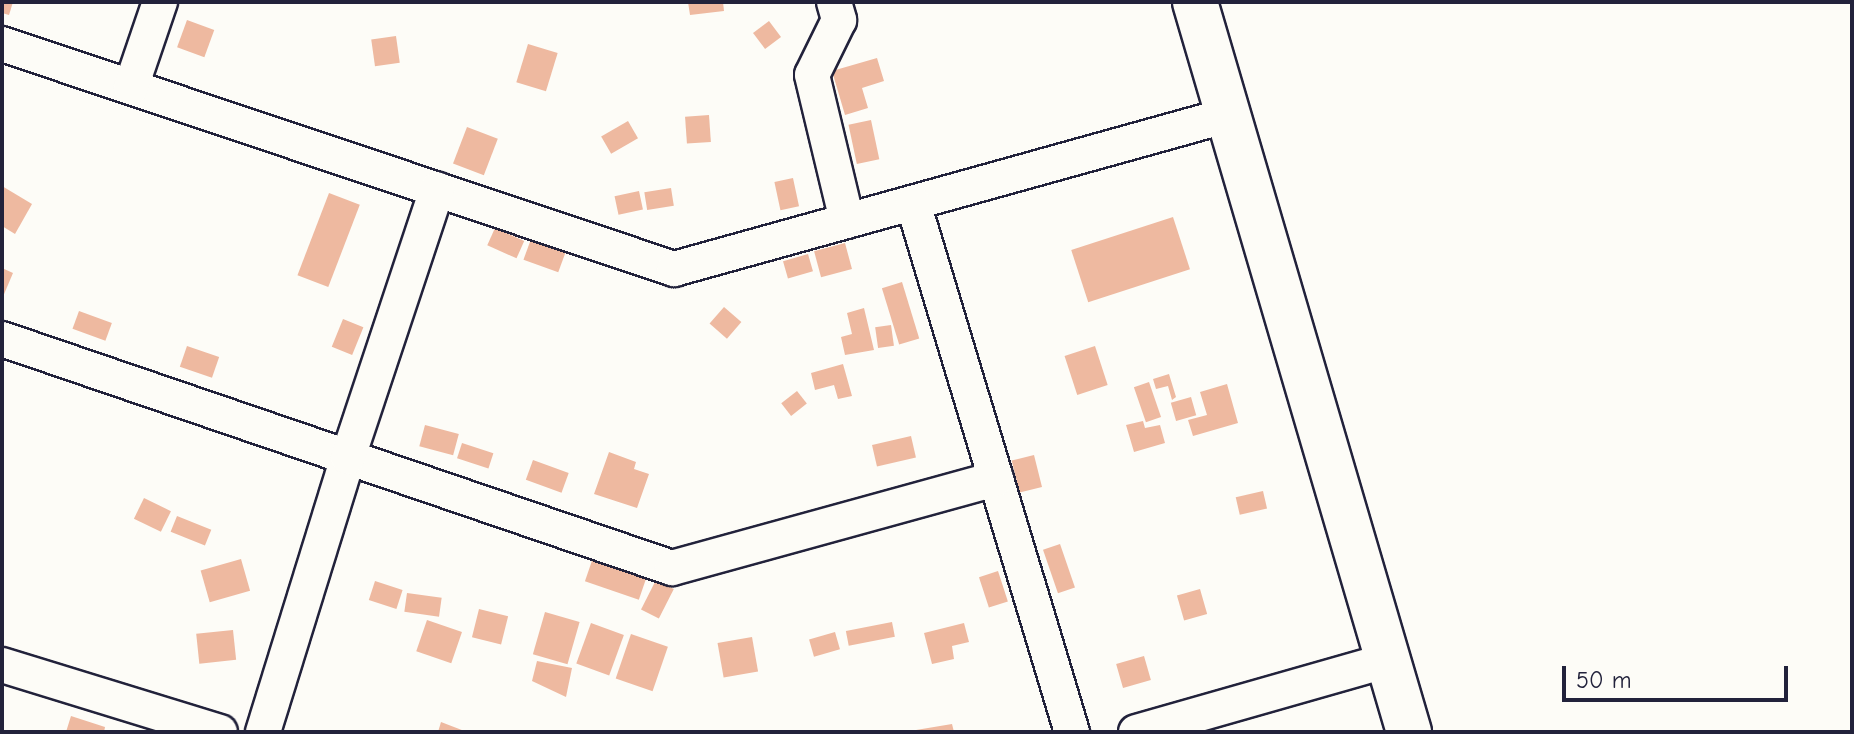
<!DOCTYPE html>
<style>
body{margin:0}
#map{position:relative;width:1854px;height:734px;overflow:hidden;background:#fdfcf7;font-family:"Comic Neue",sans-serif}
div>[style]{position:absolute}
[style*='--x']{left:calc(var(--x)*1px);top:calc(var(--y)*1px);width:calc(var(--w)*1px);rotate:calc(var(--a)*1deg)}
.building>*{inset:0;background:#eeb9a0;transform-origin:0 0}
.roads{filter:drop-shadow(2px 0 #22223b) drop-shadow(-2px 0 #22223b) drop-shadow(0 2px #22223b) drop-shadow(0 -2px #22223b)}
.street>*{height:34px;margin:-17px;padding:0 17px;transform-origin:17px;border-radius:17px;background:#fdfcf7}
.secondary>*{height:44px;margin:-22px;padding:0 22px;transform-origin:22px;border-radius:22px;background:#fdfcf7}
span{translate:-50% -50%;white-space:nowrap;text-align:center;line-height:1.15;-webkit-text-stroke:7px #fdfcf7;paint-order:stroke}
.frame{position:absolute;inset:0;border:4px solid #22223b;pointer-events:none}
.scale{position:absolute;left:1562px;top:666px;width:226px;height:36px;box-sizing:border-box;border:4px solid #22223b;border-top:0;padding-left:10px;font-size:24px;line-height:28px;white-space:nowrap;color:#22223b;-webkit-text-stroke:6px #fdfcf7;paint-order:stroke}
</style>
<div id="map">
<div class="building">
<div style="clip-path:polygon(2px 2px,13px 2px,9px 15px,2px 13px)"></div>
<div style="clip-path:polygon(688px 2px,723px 2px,724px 11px,690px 15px)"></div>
<div style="left:187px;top:20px;width:29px;height:29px;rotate:20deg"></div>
<div style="left:769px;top:21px;width:20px;height:20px;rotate:53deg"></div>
<div style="left:396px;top:36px;width:27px;height:25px;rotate:82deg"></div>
<div style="left:528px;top:44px;width:31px;height:40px;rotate:17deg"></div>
<div style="clip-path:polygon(877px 58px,884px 81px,862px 88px,868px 108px,845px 115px,832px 71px)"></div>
<div style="left:709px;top:115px;width:27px;height:24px;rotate:86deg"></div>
<div style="left:871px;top:120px;width:40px;height:23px;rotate:78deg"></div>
<div style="left:628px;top:121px;width:20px;height:31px;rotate:60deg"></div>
<div style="left:467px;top:127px;width:33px;height:39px;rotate:21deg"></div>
<div style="left:793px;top:178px;width:29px;height:19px;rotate:78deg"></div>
<div style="clip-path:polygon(2px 186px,32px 204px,15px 234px,2px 226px)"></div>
<div style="left:671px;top:188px;width:18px;height:27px;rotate:81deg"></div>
<div style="left:639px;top:191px;width:19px;height:25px;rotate:78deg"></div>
<div style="left:329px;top:193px;width:33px;height:88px;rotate:21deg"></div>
<div style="left:1173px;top:217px;width:55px;height:107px;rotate:72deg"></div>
<div style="left:495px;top:228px;width:32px;height:19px;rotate:24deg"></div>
<div style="left:531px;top:239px;width:37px;height:22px;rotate:20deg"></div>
<div style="left:845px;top:243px;width:27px;height:32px;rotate:75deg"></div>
<div style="left:808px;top:254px;width:18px;height:26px;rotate:74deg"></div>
<div style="clip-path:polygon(2px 268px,13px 273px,2px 299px)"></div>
<div style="left:902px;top:282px;width:59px;height:21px;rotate:73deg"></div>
<div style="left:724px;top:307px;width:23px;height:22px;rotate:41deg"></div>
<div style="clip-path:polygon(864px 308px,874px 350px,845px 355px,841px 337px,852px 334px,847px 313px)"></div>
<div style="left:79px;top:311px;width:35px;height:19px;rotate:20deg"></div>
<div style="left:343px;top:319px;width:22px;height:30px;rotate:22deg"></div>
<div style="left:891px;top:325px;width:21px;height:16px;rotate:82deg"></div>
<div style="left:187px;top:346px;width:34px;height:22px;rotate:19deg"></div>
<div style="left:1095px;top:346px;width:41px;height:32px;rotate:72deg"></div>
<div style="clip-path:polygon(843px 364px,852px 396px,838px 399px,834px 385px,815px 390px,811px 373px)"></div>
<div style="clip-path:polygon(1169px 374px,1176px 397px,1172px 400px,1168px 386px,1156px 389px,1153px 379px)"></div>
<div style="left:1149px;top:382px;width:37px;height:16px;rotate:71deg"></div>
<div style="clip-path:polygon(1227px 384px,1238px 423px,1193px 436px,1188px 420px,1207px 415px,1200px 392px)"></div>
<div style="left:797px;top:391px;width:16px;height:20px;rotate:52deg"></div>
<div style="left:1191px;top:397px;width:19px;height:21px;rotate:74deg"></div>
<div style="clip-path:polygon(1143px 421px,1145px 428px,1160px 425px,1165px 443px,1134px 452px,1126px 425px)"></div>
<div style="left:425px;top:425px;width:35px;height:22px;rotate:15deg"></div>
<div style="left:911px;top:436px;width:22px;height:40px;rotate:77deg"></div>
<div style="left:462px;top:443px;width:33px;height:16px;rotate:18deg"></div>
<div style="clip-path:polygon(609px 452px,636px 462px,634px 469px,649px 474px,637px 508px,594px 494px)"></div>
<div style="left:1034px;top:455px;width:33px;height:23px;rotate:76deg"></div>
<div style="left:533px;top:460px;width:38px;height:21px;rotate:20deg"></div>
<div style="left:1263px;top:491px;width:18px;height:28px;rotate:77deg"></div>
<div style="left:144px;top:498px;width:30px;height:23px;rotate:26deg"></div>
<div style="left:177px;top:516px;width:37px;height:17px;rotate:22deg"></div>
<div style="left:1060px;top:544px;width:46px;height:18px;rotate:71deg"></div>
<div style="left:596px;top:549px;width:57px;height:34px;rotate:19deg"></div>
<div style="left:241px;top:559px;width:33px;height:42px;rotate:74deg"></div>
<div style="left:998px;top:571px;width:32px;height:20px;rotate:72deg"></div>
<div style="left:656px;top:580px;width:20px;height:33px;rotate:27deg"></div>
<div style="left:375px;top:581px;width:29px;height:20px;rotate:18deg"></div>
<div style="left:1200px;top:589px;width:26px;height:24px;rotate:74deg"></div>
<div style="left:407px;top:593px;width:35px;height:19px;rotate:8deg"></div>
<div style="left:479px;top:609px;width:30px;height:29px;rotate:14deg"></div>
<div style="left:545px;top:612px;width:36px;height:44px;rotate:16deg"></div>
<div style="left:427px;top:620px;width:37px;height:33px;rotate:19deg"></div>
<div style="left:892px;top:622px;width:15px;height:47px;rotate:79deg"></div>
<div style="left:591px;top:623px;width:35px;height:43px;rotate:20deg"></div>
<div style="clip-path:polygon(964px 623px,969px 642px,952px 646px,954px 659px,932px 664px,924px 633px)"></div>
<div style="left:233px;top:630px;width:30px;height:37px;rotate:84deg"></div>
<div style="left:835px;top:632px;width:18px;height:27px;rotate:74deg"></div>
<div style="left:631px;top:634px;width:39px;height:47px;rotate:19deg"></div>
<div style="left:752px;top:637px;width:35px;height:35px;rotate:80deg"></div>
<div style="left:1144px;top:656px;width:25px;height:29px;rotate:74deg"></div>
<div style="clip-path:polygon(537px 661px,572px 668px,566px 697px,532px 681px)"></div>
<div style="clip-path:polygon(71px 716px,105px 727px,104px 732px,66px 732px)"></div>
<div style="clip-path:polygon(441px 722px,467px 732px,438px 732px)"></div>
<div style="clip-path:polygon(952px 724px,954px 732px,917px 732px,916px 730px)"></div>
</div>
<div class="roads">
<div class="street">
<div style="--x:834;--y:2;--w:19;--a:74"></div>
<div style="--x:839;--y:20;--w:61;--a:116.1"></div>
<div style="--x:812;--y:75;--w:150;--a:76.5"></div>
<div style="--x:2;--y:44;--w:709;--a:18.51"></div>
<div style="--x:674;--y:269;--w:575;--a:-15.53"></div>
<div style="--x:131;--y:87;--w:90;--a:-71.2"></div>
<div style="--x:913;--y:203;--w:552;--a:73.27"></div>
<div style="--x:2;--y:339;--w:708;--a:18.87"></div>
<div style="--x:672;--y:568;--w:336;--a:-15.4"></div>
<div style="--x:2;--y:665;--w:228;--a:17.1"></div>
<div style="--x:263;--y:732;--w:288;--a:-72.8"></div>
<div style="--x:348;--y:457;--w:282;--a:-71.6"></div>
<div style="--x:1136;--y:732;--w:262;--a:-15.9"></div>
</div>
<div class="secondary">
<div style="--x:1195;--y:2;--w:761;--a:73.66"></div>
</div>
</div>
<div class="frame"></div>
<div class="scale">50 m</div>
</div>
